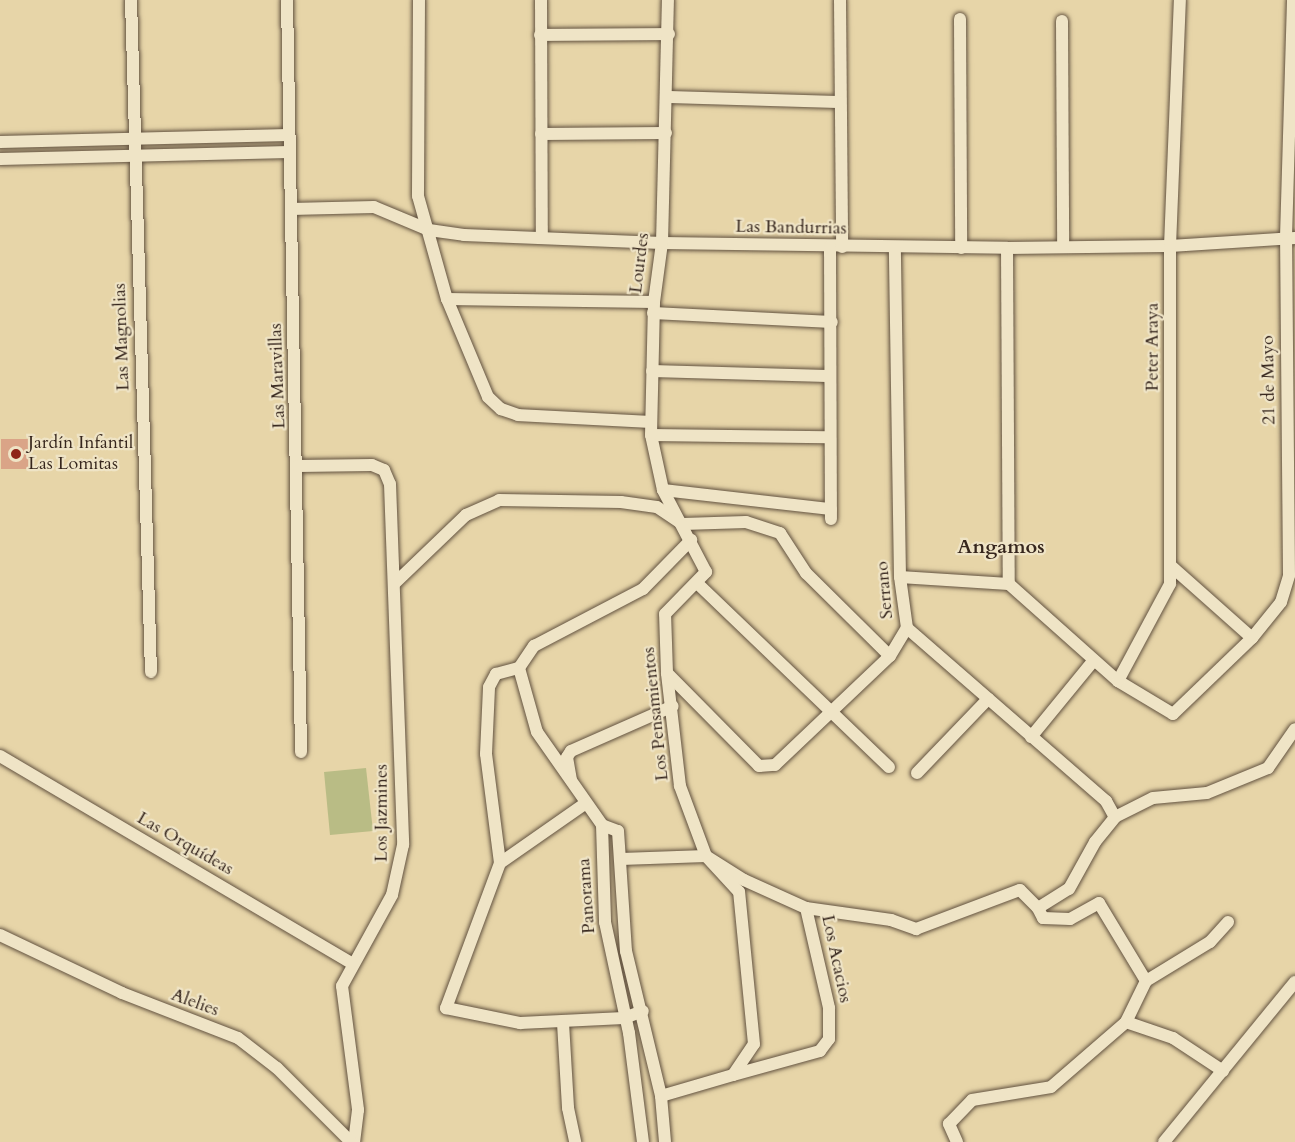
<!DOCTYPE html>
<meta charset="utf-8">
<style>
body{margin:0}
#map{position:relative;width:1295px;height:1142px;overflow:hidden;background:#e7d5a8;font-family:Cardo,serif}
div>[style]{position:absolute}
.green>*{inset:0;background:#b9bc85}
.building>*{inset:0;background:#daa487}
.roads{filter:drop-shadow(0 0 2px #625240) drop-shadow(0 0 2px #625240)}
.street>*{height:12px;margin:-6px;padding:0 6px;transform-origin:6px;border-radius:6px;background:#efe4c6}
.dots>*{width:16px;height:16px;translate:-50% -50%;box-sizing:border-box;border:3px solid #efe4c6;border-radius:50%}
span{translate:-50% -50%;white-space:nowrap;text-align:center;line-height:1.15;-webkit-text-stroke:4.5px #efe4c6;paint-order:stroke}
.street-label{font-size:18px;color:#36261d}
.poi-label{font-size:18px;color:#36261d}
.left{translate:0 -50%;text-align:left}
.neighbourhood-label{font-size:20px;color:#36261d;font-weight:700}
</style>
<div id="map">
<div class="green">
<i style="clip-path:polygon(366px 768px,373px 831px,330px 835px,324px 772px)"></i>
</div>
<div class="building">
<i style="clip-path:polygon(1px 439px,30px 439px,30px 469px,1px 469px)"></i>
</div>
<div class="roads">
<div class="street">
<i style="left:131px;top:0;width:672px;rotate:88.3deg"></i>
<i style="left:287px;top:0;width:752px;rotate:88.93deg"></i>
<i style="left:419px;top:0;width:196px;rotate:90.3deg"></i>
<i style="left:418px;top:196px;width:107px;rotate:74.3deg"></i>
<i style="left:447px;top:299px;width:106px;rotate:67.3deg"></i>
<i style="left:488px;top:397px;width:18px;rotate:43deg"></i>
<i style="left:501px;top:409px;width:18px;rotate:19deg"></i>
<i style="left:518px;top:415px;width:132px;rotate:3deg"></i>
<i style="left:541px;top:0;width:235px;rotate:89.8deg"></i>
<i style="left:840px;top:0;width:247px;rotate:89.5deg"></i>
<i style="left:960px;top:19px;width:229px;rotate:89.7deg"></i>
<i style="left:1062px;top:21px;width:225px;rotate:89.7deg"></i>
<i style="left:540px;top:35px;width:129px;rotate:-0.4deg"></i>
<i style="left:667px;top:97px;width:173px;rotate:1.7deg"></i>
<i style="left:541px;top:134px;width:125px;rotate:-0.5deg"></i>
<i style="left:0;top:142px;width:288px;rotate:-1.4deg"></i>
<i style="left:0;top:159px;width:289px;rotate:-1.4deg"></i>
<i style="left:291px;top:209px;width:83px;rotate:-1.4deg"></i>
<i style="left:374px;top:207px;width:60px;rotate:22.7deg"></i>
<i style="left:429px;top:230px;width:35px;rotate:8deg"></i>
<i style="left:464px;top:235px;width:198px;rotate:2.3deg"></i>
<i style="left:662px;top:243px;width:345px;rotate:0.8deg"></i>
<i style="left:1007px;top:248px;width:163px;rotate:-0.7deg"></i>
<i style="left:1170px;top:246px;width:125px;rotate:-3.7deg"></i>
<i style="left:830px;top:247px;width:272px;rotate:89.8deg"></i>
<i style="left:1007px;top:248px;width:336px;rotate:89.7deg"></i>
<i style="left:447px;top:299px;width:207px;rotate:0.8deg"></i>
<i style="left:653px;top:313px;width:179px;rotate:2.9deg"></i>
<i style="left:652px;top:371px;width:175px;rotate:1.6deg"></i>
<i style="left:651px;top:435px;width:176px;rotate:0.7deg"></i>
<i style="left:298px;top:466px;width:74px;rotate:-0.8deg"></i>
<i style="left:372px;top:465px;width:13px;rotate:23deg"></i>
<i style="left:384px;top:470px;width:15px;rotate:67deg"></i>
<i style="left:390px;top:484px;width:361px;rotate:87.9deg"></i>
<i style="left:403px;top:845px;width:51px;rotate:102.4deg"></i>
<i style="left:392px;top:895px;width:104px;rotate:118.8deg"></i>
<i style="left:342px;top:986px;width:125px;rotate:82.6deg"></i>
<i style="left:358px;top:1110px;width:32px;rotate:97deg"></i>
<i style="left:663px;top:490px;width:169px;rotate:6.5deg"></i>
<i style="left:683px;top:524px;width:63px;rotate:-1.8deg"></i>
<i style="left:746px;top:522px;width:36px;rotate:18deg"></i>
<i style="left:780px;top:533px;width:48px;rotate:57deg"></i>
<i style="left:806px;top:573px;width:118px;rotate:44.7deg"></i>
<i style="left:1171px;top:566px;width:108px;rotate:41.6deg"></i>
<i style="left:900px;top:577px;width:109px;rotate:3.7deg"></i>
<i style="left:1009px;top:584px;width:146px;rotate:41.7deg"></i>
<i style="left:1118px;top:681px;width:64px;rotate:31deg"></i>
<i style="left:1173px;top:714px;width:110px;rotate:-43.9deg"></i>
<i style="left:1252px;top:638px;width:46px;rotate:-51.1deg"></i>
<i style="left:1281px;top:602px;width:28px;rotate:-73deg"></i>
<i style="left:1289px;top:575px;width:338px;rotate:-90.5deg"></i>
<i style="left:1286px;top:237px;width:237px;rotate:-88.3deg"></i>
<i style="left:697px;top:583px;width:266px;rotate:43.8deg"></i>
<i style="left:394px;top:584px;width:100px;rotate:-43.8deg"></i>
<i style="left:466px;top:515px;width:36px;rotate:-24deg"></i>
<i style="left:499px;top:500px;width:122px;rotate:0.9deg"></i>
<i style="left:621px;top:502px;width:36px;rotate:8deg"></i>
<i style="left:657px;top:507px;width:27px;rotate:34deg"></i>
<i style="left:907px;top:628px;width:264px;rotate:41deg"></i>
<i style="left:1106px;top:801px;width:18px;rotate:61deg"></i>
<i style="left:519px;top:668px;width:66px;rotate:74.3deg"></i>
<i style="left:537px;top:732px;width:113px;rotate:55deg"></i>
<i style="left:602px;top:825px;width:97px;rotate:88.2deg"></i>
<i style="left:605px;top:922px;width:114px;rotate:77.8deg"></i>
<i style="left:629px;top:1033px;width:110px;rotate:82.7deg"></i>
<i style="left:519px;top:668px;width:27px;rotate:-56deg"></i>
<i style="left:534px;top:646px;width:123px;rotate:-27.6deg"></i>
<i style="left:643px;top:589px;width:69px;rotate:-45.6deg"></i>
<i style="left:667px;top:673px;width:131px;rotate:45.3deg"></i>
<i style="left:759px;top:766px;width:16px;rotate:-4deg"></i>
<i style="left:775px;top:765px;width:158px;rotate:-43.5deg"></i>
<i style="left:890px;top:656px;width:33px;rotate:-59deg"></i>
<i style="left:907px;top:628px;width:51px;rotate:-97.8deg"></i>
<i style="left:900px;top:577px;width:329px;rotate:-90.9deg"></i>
<i style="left:1118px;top:681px;width:110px;rotate:-61.8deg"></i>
<i style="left:1170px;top:584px;width:338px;rotate:-90deg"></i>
<i style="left:1170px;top:246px;width:246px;rotate:-87.7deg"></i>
<i style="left:1031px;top:737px;width:99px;rotate:-50.7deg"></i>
<i style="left:0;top:756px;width:407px;rotate:30.5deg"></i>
<i style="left:917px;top:773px;width:103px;rotate:-46.2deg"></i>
<i style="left:571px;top:780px;width:23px;rotate:-100deg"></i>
<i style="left:567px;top:757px;width:7px;rotate:-56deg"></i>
<i style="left:571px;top:751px;width:111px;rotate:-23.8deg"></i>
<i style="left:586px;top:803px;width:105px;rotate:145.1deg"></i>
<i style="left:500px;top:863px;width:155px;rotate:110.4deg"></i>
<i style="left:446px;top:1008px;width:76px;rotate:11.5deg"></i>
<i style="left:520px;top:1023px;width:104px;rotate:-2.8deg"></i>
<i style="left:624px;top:1018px;width:20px;rotate:-20deg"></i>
<i style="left:602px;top:825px;width:17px;rotate:21deg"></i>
<i style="left:618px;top:831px;width:120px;rotate:86.2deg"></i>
<i style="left:626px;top:951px;width:149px;rotate:76.4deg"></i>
<i style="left:661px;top:1096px;width:46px;rotate:85deg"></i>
<i style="left:621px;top:859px;width:85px;rotate:-2deg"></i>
<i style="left:706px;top:856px;width:45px;rotate:32.3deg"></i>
<i style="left:744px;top:880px;width:68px;rotate:24.3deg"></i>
<i style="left:806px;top:908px;width:103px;rotate:77deg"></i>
<i style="left:829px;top:1008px;width:31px;rotate:90deg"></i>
<i style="left:829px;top:1039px;width:15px;rotate:127deg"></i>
<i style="left:820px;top:1051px;width:90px;rotate:164.6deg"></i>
<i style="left:500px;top:863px;width:110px;rotate:-97.3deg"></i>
<i style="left:486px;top:754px;width:67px;rotate:-87.4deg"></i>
<i style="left:489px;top:687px;width:15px;rotate:-62deg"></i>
<i style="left:496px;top:674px;width:24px;rotate:-15deg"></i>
<i style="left:806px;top:908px;width:86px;rotate:8deg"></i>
<i style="left:891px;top:920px;width:27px;rotate:20deg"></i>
<i style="left:916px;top:929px;width:111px;rotate:-20.6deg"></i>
<i style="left:1020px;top:890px;width:25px;rotate:45deg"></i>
<i style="left:0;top:935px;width:135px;rotate:25.4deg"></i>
<i style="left:122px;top:993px;width:124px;rotate:21.2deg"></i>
<i style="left:238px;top:1038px;width:49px;rotate:37.6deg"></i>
<i style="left:277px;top:1068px;width:105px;rotate:45deg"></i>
<i style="left:1146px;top:981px;width:75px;rotate:-31.4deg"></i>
<i style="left:1210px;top:942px;width:27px;rotate:-48deg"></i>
<i style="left:1126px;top:1022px;width:50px;rotate:18.8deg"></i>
<i style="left:1173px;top:1038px;width:60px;rotate:33.4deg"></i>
<i style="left:563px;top:1023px;width:85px;rotate:86.6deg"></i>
<i style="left:568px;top:1108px;width:35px;rotate:78deg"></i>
<i style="left:661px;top:1096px;width:75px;rotate:-16.3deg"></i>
<i style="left:733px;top:1075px;width:37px;rotate:-56deg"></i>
<i style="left:754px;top:1044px;width:153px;rotate:-95.6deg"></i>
<i style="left:739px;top:892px;width:49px;rotate:-132.5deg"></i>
<i style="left:706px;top:856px;width:75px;rotate:-110.4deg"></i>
<i style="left:680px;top:786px;width:114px;rotate:-96.6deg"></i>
<i style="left:667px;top:673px;width:59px;rotate:-91.9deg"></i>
<i style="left:665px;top:614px;width:59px;rotate:-45.7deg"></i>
<i style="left:706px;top:572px;width:93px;rotate:-117.7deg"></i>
<i style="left:663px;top:490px;width:56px;rotate:-102.3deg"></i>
<i style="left:651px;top:435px;width:133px;rotate:-88.7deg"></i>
<i style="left:654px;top:302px;width:60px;rotate:-82.3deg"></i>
<i style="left:662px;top:243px;width:243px;rotate:-88.6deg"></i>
<i style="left:957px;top:1142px;width:20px;rotate:-114deg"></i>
<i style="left:949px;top:1124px;width:33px;rotate:-46deg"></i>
<i style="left:972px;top:1100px;width:80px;rotate:-9.3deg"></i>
<i style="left:1051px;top:1087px;width:99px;rotate:-40.9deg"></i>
<i style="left:1126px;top:1022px;width:46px;rotate:-64deg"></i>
<i style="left:1146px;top:981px;width:91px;rotate:-121.1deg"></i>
<i style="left:1099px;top:903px;width:33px;rotate:151deg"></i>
<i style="left:1070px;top:919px;width:27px;rotate:-178deg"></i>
<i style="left:1043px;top:918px;width:11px;rotate:-117deg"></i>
<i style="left:1038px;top:908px;width:36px;rotate:-32deg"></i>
<i style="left:1069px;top:889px;width:54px;rotate:-61deg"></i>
<i style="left:1095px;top:842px;width:32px;rotate:-51deg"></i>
<i style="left:1115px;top:817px;width:42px;rotate:-26.6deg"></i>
<i style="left:1153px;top:798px;width:54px;rotate:-5.3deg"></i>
<i style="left:1207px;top:793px;width:66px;rotate:-22.3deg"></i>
<i style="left:1268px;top:768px;width:47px;rotate:-55.3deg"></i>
<i style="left:1164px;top:1142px;width:207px;rotate:-50.7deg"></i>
</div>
</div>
<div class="dots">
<i style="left:16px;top:454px;background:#8f2418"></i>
</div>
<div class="street-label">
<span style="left:791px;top:228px;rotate:1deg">Las Bandurrias</span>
<span style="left:640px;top:263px;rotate:-83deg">Lourdes</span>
<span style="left:122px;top:337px;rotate:-92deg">Las Magnolias</span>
<span style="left:1153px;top:347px;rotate:-90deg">Peter Araya</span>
<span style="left:278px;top:376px;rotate:-92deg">Las Maravillas</span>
<span style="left:1269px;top:380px;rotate:-91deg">21 de Mayo</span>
<span style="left:885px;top:590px;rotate:-95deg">Serrano</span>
<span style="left:656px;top:714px;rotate:-96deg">Los Pensamientos</span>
<span style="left:382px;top:813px;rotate:-90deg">Los Jazmines</span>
<span style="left:185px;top:844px;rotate:30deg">Las Orquídeas</span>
<span style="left:587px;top:896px;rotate:-94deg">Panorama</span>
<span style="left:836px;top:959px;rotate:78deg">Los Acacios</span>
<span style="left:195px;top:1003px;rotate:20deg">Alelies</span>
</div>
<div class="poi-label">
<span class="left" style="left:28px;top:454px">Jardín Infantil<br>Las Lomitas</span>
</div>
<div class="neighbourhood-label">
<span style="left:1001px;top:546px">Angamos</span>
</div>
</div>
